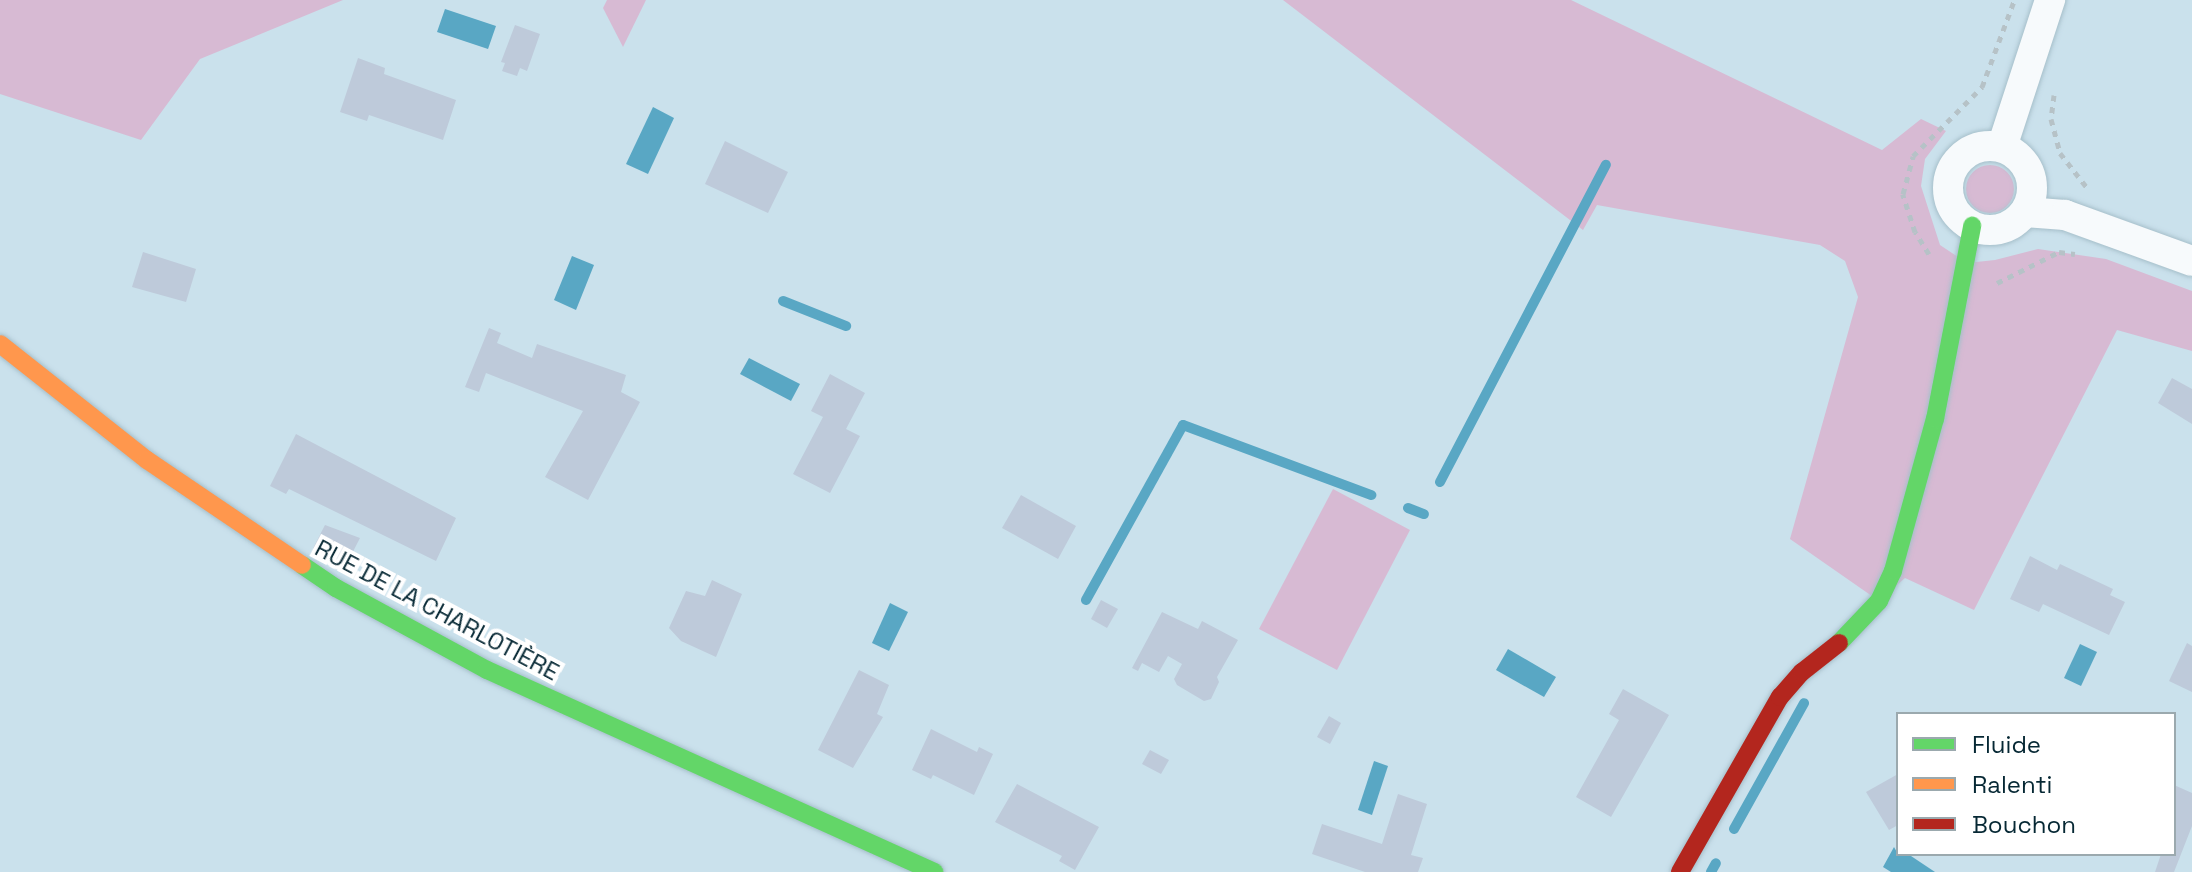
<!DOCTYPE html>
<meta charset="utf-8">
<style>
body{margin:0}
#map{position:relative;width:2192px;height:872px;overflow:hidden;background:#cae1ec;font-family:"Space Grotesk",sans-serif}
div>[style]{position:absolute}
.green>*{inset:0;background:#d7bad3}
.round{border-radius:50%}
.water>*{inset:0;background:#59a7c4}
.stream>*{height:10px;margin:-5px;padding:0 5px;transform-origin:5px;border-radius:5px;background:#59a7c4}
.building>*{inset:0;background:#becada}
.path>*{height:5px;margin-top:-2.5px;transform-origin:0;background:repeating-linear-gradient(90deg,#b6c2c7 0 6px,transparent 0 12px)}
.roads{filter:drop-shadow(0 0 2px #a6bfca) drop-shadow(0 0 2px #a6bfca)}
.street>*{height:30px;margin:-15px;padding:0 15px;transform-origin:15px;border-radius:15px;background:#f7fafc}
.street>.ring{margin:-15px;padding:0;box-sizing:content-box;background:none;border:30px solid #f7fafc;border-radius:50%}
.fast>*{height:18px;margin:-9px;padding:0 9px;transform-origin:9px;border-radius:9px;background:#63d668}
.slow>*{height:18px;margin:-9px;padding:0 9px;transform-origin:9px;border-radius:9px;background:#ff974d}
.jam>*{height:18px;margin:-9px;padding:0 9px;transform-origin:9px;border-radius:9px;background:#b3261e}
span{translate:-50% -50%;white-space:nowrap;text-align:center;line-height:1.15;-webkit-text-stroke:8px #fff;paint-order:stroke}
.street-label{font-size:24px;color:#062834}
.legend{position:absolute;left:1896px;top:712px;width:280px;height:144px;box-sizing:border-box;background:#fff;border:2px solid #9ba9ae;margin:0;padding:10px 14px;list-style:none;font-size:24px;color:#062834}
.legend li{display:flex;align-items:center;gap:16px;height:40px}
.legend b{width:40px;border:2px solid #9ba9ae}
</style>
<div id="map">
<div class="green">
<i style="clip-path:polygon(0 0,343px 0,200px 59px,141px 140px,0 94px)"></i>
<i style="clip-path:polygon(607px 0,646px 0,623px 47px,603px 8px)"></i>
<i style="clip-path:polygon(1283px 0,1571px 0,1882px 150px,1921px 119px,1946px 131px,1925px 159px,1921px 186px,1940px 245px,1967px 263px,1995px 260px,2038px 249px,2106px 259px,2192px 291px,2192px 351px,2117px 330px,1974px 610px,1905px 578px,1879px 601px,1790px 539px,1858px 297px,1845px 261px,1820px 245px,1597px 205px,1583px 230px)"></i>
<i class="round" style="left:1966px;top:165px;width:48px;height:48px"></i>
<i style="clip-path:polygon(1333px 489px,1410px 530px,1337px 670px,1259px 629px)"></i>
</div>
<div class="water">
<i style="clip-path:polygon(445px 9px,496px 26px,488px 49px,437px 32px)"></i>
<i style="clip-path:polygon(653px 107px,674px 118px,648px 174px,626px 164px)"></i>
<i style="clip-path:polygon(572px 256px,594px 265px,576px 310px,554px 300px)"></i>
<i style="clip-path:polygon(749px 358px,800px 384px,791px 401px,740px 374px)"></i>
<i style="clip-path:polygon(890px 603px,908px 612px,889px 651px,872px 643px)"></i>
<i style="clip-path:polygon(2080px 644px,2097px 652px,2081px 686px,2064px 678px)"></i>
<i style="clip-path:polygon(1508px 649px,1556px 677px,1544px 697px,1496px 670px)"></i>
<i style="clip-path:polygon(1374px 761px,1388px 766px,1372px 815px,1358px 810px)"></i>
<i style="clip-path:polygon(1894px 847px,1898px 854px,1908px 854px,1935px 872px,1891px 872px,1883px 867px)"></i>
</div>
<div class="stream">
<i style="left:783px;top:301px;width:68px;rotate:21.6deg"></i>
<i style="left:1440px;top:482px;width:358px;rotate:-62.4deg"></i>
<i style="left:1408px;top:508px;width:17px;rotate:21deg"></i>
<i style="left:1086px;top:600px;width:200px;rotate:-61deg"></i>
<i style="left:1183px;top:425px;width:201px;rotate:20.4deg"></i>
<i style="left:1734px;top:829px;width:144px;rotate:-60.9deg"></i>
<i style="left:1711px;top:872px;width:10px;rotate:-61deg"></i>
</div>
<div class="building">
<i style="clip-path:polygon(515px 25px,540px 34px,527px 71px,520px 68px,517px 76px,502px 71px,505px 63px,501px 62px)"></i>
<i style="clip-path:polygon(358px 58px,385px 68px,384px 74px,456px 100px,443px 140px,369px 115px,367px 121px,340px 112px)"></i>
<i style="clip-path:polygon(725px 141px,788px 172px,768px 213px,705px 184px)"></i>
<i style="clip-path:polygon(143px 252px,196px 269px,186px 302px,132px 287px)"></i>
<i style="clip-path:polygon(489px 328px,501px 333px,497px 343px,532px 358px,537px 344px,626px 375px,621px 392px,640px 402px,588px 500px,545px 477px,583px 411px,486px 373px,479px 392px,465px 387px)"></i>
<i style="clip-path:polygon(830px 374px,865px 393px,846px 429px,860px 436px,830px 493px,793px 474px,823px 417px,811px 411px)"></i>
<i style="clip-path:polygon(2172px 378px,2192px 389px,2192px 424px,2158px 403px)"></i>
<i style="clip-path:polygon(296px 434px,456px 518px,436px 561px,289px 489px,286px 494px,270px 486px)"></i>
<i style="clip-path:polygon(1021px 495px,1076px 526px,1058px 559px,1002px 528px)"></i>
<i style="clip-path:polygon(325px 525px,360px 538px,344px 569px,325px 559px,327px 556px,313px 548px)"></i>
<i style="clip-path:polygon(2030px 556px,2057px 570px,2060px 564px,2113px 589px,2110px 595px,2125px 602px,2109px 635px,2043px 604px,2039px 612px,2010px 599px)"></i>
<i style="clip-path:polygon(712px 580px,742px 594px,716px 657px,681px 641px,669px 628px,686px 591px,705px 596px)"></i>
<i style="clip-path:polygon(1101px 600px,1118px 609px,1107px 628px,1091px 619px)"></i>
<i style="clip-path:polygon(1162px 612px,1198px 629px,1202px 621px,1238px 640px,1217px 677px,1219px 682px,1211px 699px,1204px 701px,1177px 685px,1174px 679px,1182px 664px,1168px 656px,1159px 672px,1142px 663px,1138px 671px,1132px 668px)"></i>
<i style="clip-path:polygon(2187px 643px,2192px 646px,2192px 692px,2169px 681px)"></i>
<i style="clip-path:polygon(859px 670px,889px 685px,877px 714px,883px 717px,853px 768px,818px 750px)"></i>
<i style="clip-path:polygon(1623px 689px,1669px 715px,1611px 817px,1576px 797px,1619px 720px,1609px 714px)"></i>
<i style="clip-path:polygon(1329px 716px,1341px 723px,1330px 744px,1317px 737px)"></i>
<i style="clip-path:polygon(931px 729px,977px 752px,979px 747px,993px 754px,974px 795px,933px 775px,931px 779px,912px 770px)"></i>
<i style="clip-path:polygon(1150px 750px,1169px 760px,1161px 774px,1142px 764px)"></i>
<i style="clip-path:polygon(1898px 774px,1898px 825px,1889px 830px,1866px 792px)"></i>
<i style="clip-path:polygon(1017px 784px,1099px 827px,1075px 870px,1059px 861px,1062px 856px,995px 822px)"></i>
<i style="clip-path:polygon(2174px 785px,2192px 793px,2192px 826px,2174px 872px,2155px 872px,2161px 854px,2174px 854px)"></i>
<i style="clip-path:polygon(1398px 794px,1427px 804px,1411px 855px,1423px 858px,1418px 872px,1365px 872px,1312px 854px,1322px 824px,1382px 844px)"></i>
</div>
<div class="path">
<i style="left:2054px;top:95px;width:24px;rotate:97deg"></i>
<i style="left:2051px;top:119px;width:35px;rotate:75deg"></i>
<i style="left:2060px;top:153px;width:46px;rotate:52.1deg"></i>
<i style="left:1929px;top:254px;width:26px;rotate:-122deg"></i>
<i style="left:1915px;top:232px;width:40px;rotate:-108deg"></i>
<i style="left:1903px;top:194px;width:39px;rotate:-75deg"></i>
<i style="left:1913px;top:156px;width:98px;rotate:-45deg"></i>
<i style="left:1982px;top:87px;width:92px;rotate:-69.6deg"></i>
<i style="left:1997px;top:283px;width:69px;rotate:-26.6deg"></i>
<i style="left:2059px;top:252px;width:16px;rotate:7deg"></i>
</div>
<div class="roads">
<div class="street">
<i class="ring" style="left:1948px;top:146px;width:54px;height:54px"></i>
<i style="left:2002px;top:147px;width:155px;rotate:-71.9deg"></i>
<i style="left:2025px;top:212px;width:40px;rotate:4.3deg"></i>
<i style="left:2065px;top:215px;width:135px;rotate:19.9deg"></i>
</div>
<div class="fast">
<i style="left:302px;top:565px;width:41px;rotate:34.1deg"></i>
<i style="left:336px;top:588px;width:172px;rotate:28.5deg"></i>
<i style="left:487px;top:670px;width:491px;rotate:24.3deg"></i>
<i style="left:1839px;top:643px;width:58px;rotate:-46.4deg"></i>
<i style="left:1879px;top:601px;width:33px;rotate:-65deg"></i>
<i style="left:1893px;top:571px;width:158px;rotate:-74.6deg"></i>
<i style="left:1935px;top:419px;width:197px;rotate:-79.1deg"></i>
</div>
<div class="slow">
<i style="left:0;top:344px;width:187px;rotate:38.3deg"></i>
<i style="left:147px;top:460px;width:187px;rotate:34.1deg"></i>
</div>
<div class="jam">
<i style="left:1680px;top:872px;width:202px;rotate:-60.3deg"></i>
<i style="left:1780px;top:697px;width:33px;rotate:-49deg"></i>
<i style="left:1802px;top:672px;width:47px;rotate:-38.1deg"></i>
</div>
</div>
<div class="street-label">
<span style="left:437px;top:610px;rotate:28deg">RUE DE LA CHARLOTIÈRE</span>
</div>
<ul class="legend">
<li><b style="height:10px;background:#63d668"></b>Fluide</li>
<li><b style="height:10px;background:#ff974d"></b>Ralenti</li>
<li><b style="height:10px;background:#b3261e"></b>Bouchon</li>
</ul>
</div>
